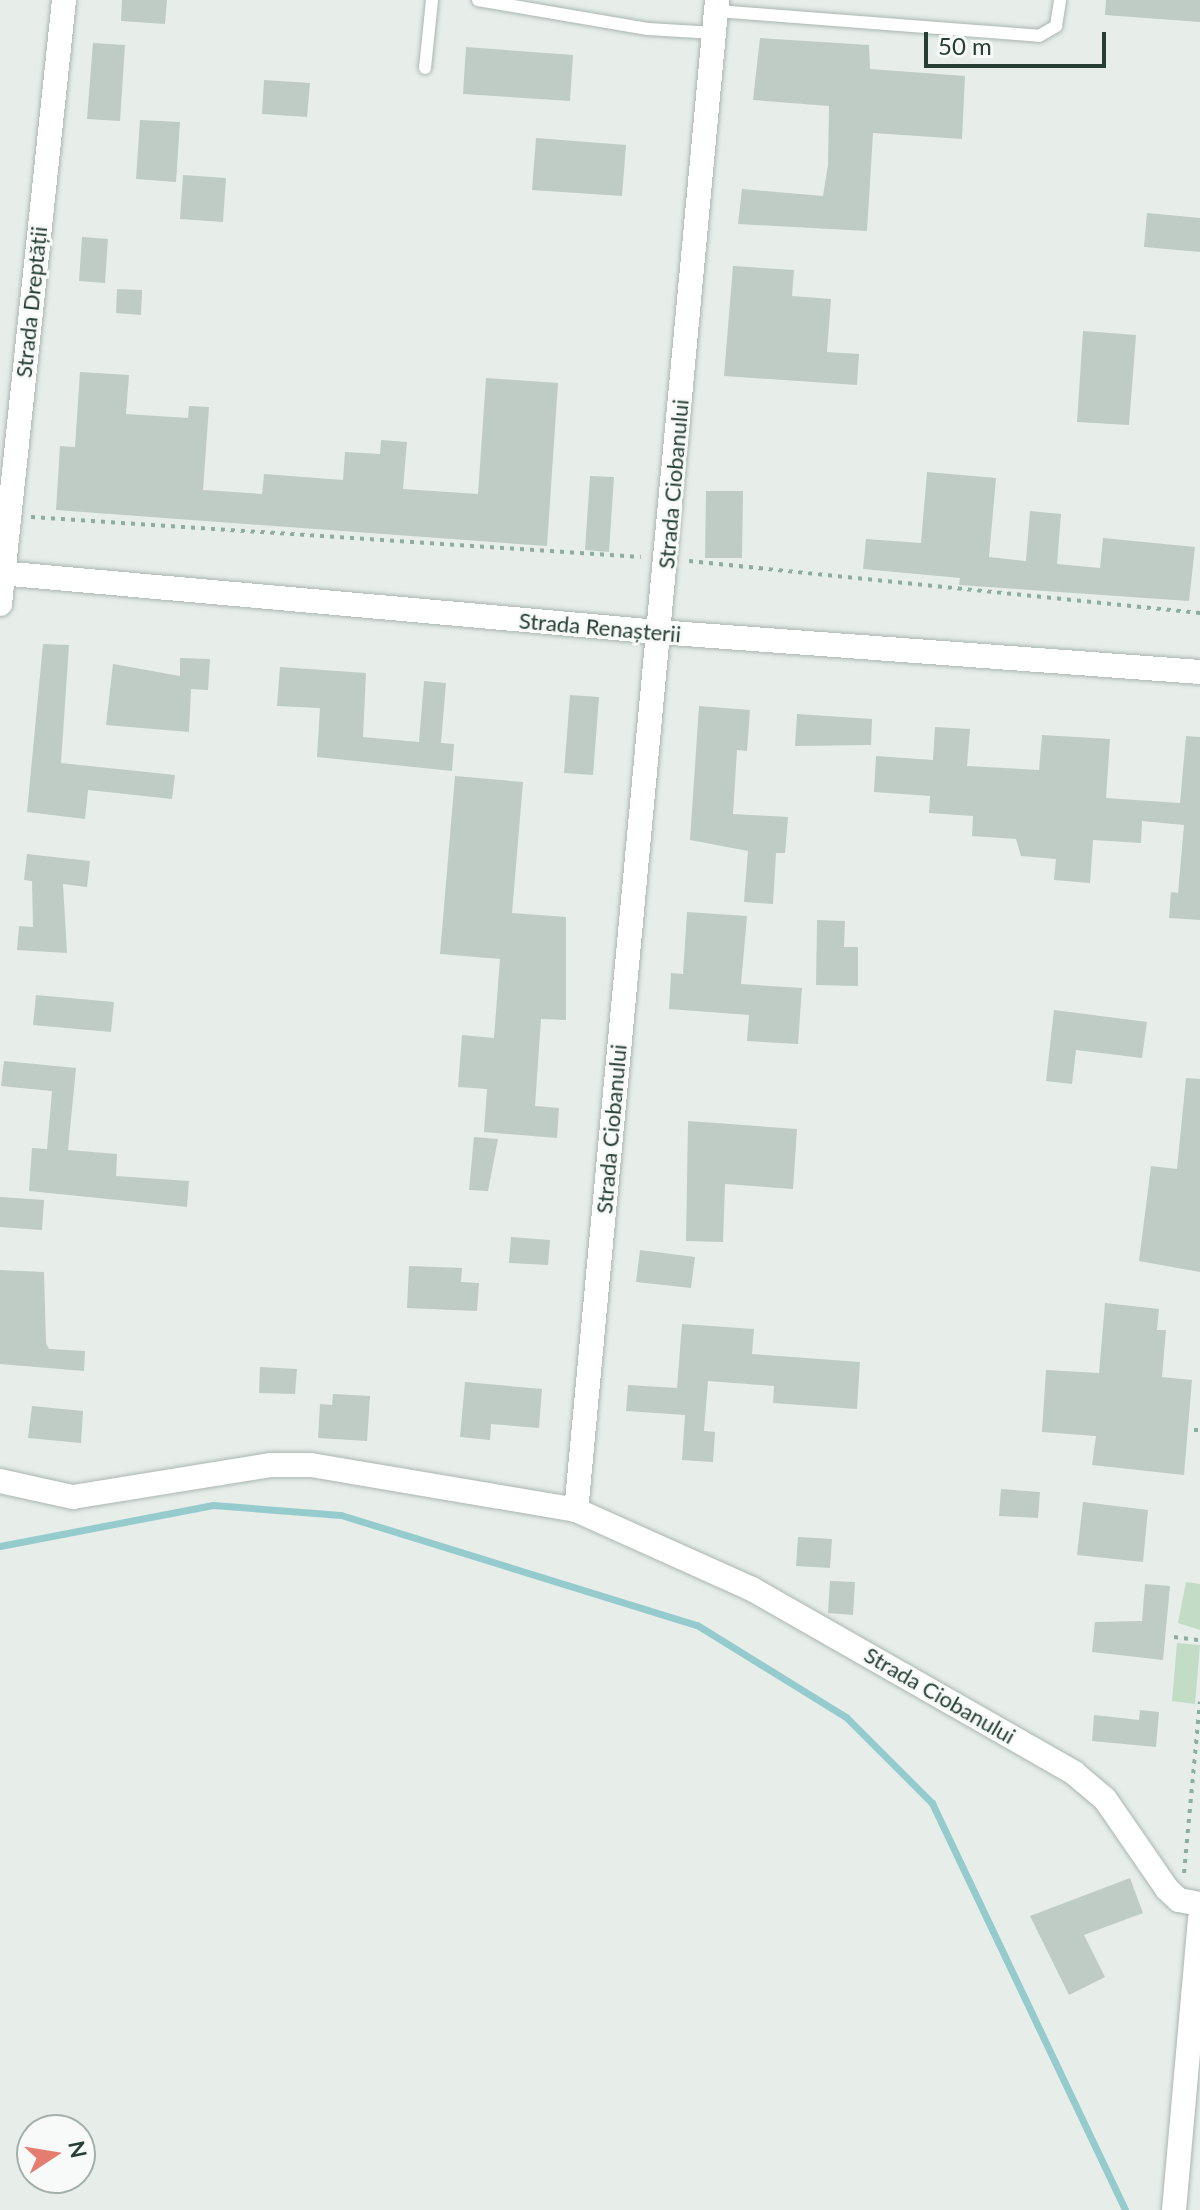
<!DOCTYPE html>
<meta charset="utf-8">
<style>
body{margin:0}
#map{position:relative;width:1200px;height:2210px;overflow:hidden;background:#e7eeea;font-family:Lato,sans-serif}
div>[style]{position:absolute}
.green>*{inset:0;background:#c2dcc6}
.stream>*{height:7px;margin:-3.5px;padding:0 3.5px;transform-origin:3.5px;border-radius:3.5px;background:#95cbcc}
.building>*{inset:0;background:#bfcbc5}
.path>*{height:4px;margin-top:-2px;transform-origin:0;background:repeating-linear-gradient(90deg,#8bae9e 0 4px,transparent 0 10px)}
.roads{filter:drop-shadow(0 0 2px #aab6b0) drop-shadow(0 0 2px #aab6b0)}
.lane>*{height:12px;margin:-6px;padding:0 6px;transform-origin:6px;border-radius:6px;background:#fff}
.street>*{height:24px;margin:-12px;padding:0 12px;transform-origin:12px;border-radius:12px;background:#fff}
.secondary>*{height:24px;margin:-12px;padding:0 12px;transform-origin:12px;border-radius:12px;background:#fff}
span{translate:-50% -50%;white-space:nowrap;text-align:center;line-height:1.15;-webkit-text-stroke:6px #f7faf8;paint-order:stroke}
.street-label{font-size:22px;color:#273e35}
.north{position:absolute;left:16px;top:2114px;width:80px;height:80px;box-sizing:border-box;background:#f7faf8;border:2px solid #a4afaa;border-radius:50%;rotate:78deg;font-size:22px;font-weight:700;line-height:32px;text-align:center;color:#273e35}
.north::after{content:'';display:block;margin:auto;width:28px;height:36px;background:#e47d6f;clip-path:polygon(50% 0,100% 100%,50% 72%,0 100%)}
.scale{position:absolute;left:924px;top:32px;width:182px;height:36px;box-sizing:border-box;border:4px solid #273e35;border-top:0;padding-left:10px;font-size:24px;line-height:28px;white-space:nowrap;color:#273e35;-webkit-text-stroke:6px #f7faf8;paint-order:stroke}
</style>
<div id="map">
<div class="green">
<i style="clip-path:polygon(1186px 1582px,1200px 1584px,1200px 1630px,1178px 1623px)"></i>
<i style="clip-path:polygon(1177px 1643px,1200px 1645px,1195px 1704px,1172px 1701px)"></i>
</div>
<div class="stream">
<i style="left:0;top:1546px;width:217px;rotate:-10.9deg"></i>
<i style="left:213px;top:1505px;width:128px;rotate:4.5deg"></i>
<i style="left:341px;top:1515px;width:373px;rotate:17.2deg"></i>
<i style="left:697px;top:1625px;width:175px;rotate:31.7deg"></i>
<i style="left:846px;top:1717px;width:122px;rotate:45deg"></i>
<i style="left:932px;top:1803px;width:450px;rotate:64.6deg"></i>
</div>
<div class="building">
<i style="clip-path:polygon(122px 0,167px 0,165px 24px,121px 21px)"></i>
<i style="clip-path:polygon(1106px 0,1200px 0,1200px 22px,1105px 15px)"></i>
<i style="clip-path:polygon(760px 38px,869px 45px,870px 69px,965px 76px,962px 139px,873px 133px,867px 231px,738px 224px,742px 189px,823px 196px,828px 165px,829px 106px,753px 100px)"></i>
<i style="clip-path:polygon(93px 43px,125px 45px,120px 121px,87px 119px)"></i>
<i style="clip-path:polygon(466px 47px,573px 55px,570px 101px,463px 94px)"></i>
<i style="clip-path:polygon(264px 80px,310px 83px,307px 117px,262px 114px)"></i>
<i style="clip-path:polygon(140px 120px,180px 122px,176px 182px,136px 179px)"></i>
<i style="clip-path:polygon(536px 138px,626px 145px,622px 196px,532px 190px)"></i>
<i style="clip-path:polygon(183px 175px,226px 178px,223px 222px,180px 219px)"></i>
<i style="clip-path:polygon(1147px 213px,1200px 218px,1200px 252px,1144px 247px)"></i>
<i style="clip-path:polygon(82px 237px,108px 239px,105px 283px,79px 281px)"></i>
<i style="clip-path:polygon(733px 266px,794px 270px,792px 296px,831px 299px,827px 352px,859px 354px,857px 385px,724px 376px)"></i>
<i style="clip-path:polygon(117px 289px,142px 290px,141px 315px,116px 313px)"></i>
<i style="clip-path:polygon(1083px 331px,1136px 335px,1129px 425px,1077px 422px)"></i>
<i style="clip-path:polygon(80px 372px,129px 375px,126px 414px,188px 418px,189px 406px,209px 407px,203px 490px,262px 494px,264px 474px,343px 480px,345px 452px,380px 454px,381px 440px,407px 442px,403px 489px,478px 494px,486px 378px,558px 383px,547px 546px,56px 510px,60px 446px,75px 447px)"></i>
<i style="clip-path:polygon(927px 472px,996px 478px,989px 557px,1026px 561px,1030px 511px,1061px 514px,1057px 564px,1100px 568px,1103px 538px,1195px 547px,1189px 601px,959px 585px,960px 578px,863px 569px,866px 539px,921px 543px)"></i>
<i style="clip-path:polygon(590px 476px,614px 477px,609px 552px,585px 550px)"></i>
<i style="clip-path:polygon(706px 491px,743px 491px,742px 558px,705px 558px)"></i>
<i style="clip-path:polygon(43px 644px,69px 645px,61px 763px,175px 775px,172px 799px,88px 790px,85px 819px,27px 812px)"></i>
<i style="clip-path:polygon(180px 658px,210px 659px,208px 690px,191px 689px,189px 732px,106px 725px,113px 664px,180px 676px)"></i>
<i style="clip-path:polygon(280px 667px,366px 673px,363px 737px,419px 742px,424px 681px,446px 683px,441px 743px,454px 744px,452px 771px,317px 757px,320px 708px,277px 706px)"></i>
<i style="clip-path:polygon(570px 695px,599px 697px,593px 775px,564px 773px)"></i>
<i style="clip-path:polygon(699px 706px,750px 710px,747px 751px,737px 750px,733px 814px,788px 817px,785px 853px,776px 853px,773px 904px,744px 902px,748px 851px,690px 840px)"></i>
<i style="clip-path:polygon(797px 714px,872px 719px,871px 745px,795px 746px)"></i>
<i style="clip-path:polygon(935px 727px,970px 729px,967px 766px,1039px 770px,1042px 735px,1110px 739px,1106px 798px,1180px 803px,1186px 736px,1200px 737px,1200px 920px,1169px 918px,1171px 892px,1178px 893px,1184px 825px,1142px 821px,1141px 843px,1093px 840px,1090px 883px,1054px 880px,1056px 859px,1021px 856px,1016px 839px,972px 836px,973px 816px,929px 813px,930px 796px,874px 792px,876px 756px,933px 760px)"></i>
<i style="clip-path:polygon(455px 776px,523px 782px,512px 913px,566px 917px,566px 1020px,541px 1019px,535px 1106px,559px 1108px,557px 1138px,484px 1132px,487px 1089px,458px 1087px,462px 1035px,494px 1038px,500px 959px,440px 954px)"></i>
<i style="clip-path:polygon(27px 854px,90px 861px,87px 887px,63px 884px,67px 953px,17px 950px,19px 926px,33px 927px,32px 881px,24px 880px)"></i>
<i style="clip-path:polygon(687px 912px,747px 916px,741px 984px,802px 988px,798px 1044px,747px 1041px,749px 1015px,669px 1009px,671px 973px,683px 974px)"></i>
<i style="clip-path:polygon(817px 920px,845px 921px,844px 947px,858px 947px,858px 986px,816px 985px)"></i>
<i style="clip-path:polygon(36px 995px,114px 1002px,111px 1032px,33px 1025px)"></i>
<i style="clip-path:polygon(1054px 1010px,1147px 1022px,1142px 1058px,1076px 1050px,1072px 1084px,1046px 1081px)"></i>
<i style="clip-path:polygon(4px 1061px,76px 1068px,68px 1150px,117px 1154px,116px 1176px,189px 1181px,187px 1207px,29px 1191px,32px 1148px,47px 1149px,52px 1091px,1px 1086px)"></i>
<i style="clip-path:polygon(1186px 1078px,1200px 1079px,1200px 1272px,1139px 1261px,1151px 1166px,1177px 1169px)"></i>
<i style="clip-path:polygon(688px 1121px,797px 1129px,793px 1189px,725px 1184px,723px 1242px,686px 1241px)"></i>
<i style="clip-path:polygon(474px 1137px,498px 1139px,488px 1191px,469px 1190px)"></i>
<i style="clip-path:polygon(0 1197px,44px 1200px,42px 1230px,0 1227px)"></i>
<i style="clip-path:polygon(511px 1237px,550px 1240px,548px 1265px,509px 1263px)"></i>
<i style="clip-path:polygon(640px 1250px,695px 1257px,691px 1288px,636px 1282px)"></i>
<i style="clip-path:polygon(409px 1266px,462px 1268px,461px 1282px,479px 1283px,477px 1311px,407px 1308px)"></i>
<i style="clip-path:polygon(0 1270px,44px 1272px,46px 1343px,49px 1349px,85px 1351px,84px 1371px,0 1364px)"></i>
<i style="clip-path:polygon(1105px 1303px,1159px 1309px,1157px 1330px,1166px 1330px,1162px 1377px,1192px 1380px,1184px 1475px,1092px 1465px,1096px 1436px,1042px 1432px,1046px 1370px,1099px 1373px)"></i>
<i style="clip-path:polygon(682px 1324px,754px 1329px,752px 1354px,860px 1362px,857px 1409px,773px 1403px,774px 1386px,708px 1381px,704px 1431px,715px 1432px,713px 1462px,682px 1460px,685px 1415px,626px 1411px,628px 1385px,677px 1388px)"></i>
<i style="clip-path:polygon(260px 1367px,297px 1369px,295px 1394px,259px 1393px)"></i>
<i style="clip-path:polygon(465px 1382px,542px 1389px,539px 1428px,491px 1424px,490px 1440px,460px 1437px)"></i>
<i style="clip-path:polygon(333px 1394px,370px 1396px,367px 1441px,318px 1438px,320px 1404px,332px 1405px)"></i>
<i style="clip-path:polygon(32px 1406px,83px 1411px,81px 1443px,28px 1438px)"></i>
<i style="clip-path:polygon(1001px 1489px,1040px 1492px,1038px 1518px,999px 1516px)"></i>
<i style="clip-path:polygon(1083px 1502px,1148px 1510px,1143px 1562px,1077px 1555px)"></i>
<i style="clip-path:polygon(798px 1537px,832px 1539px,830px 1568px,796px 1566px)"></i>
<i style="clip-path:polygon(830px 1581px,855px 1582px,853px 1615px,828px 1613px)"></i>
<i style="clip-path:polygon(1145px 1584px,1170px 1586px,1163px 1660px,1092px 1652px,1095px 1622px,1142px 1621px)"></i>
<i style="clip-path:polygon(1140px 1710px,1159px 1712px,1156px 1747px,1092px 1741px,1094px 1715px,1139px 1720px)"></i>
<i style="clip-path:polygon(1130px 1878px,1143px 1913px,1084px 1935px,1105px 1977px,1069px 1995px,1030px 1916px)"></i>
</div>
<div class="path">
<i style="left:31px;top:517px;width:611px;rotate:3.75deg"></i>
<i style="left:689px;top:561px;width:514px;rotate:5.81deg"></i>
<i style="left:1194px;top:1430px;width:6px"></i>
<i style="left:1174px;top:1637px;width:26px;rotate:7deg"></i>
<i style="left:1184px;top:1873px;width:172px;rotate:-84.7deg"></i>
</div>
<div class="roads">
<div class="lane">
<i style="left:478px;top:0;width:172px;rotate:9.7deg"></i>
<i style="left:648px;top:29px;width:67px;rotate:3.4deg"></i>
<i style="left:717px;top:11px;width:323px;rotate:4.4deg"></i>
<i style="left:1039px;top:36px;width:20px;rotate:-30deg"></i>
<i style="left:1056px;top:26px;width:26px;rotate:-81deg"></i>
<i style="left:425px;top:68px;width:68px;rotate:-84.1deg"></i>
</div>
<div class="street">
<i style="left:717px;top:0;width:1517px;rotate:95.33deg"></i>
<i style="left:576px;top:1510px;width:193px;rotate:24.2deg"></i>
<i style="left:752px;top:1589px;width:371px;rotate:29.7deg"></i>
<i style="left:1074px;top:1773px;width:40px;rotate:40deg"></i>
<i style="left:1105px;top:1799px;width:109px;rotate:55.4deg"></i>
<i style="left:1167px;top:1889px;width:16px;rotate:43deg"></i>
<i style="left:1179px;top:1900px;width:21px;rotate:11deg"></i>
<i style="left:0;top:573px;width:661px;rotate:5.12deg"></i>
<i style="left:658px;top:632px;width:543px;rotate:4.22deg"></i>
<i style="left:0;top:604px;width:607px;rotate:-83.95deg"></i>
<i style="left:0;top:1481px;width:75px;rotate:12.4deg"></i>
<i style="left:73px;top:1497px;width:201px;rotate:-9.2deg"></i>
<i style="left:271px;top:1465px;width:40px"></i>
<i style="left:311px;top:1465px;width:269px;rotate:9.6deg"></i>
</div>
<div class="secondary">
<i style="left:1174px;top:2210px;width:292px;rotate:-84.9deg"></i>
</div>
</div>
<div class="street-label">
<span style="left:31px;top:302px;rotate:-84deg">Strada Dreptății</span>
<span style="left:673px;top:484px;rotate:-85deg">Strada Ciobanului</span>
<span style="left:600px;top:627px;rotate:5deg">Strada Renașterii</span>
<span style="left:611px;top:1129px;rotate:-85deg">Strada Ciobanului</span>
<span style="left:940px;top:1695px;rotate:30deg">Strada Ciobanului</span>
</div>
<div class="north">N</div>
<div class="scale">50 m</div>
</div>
